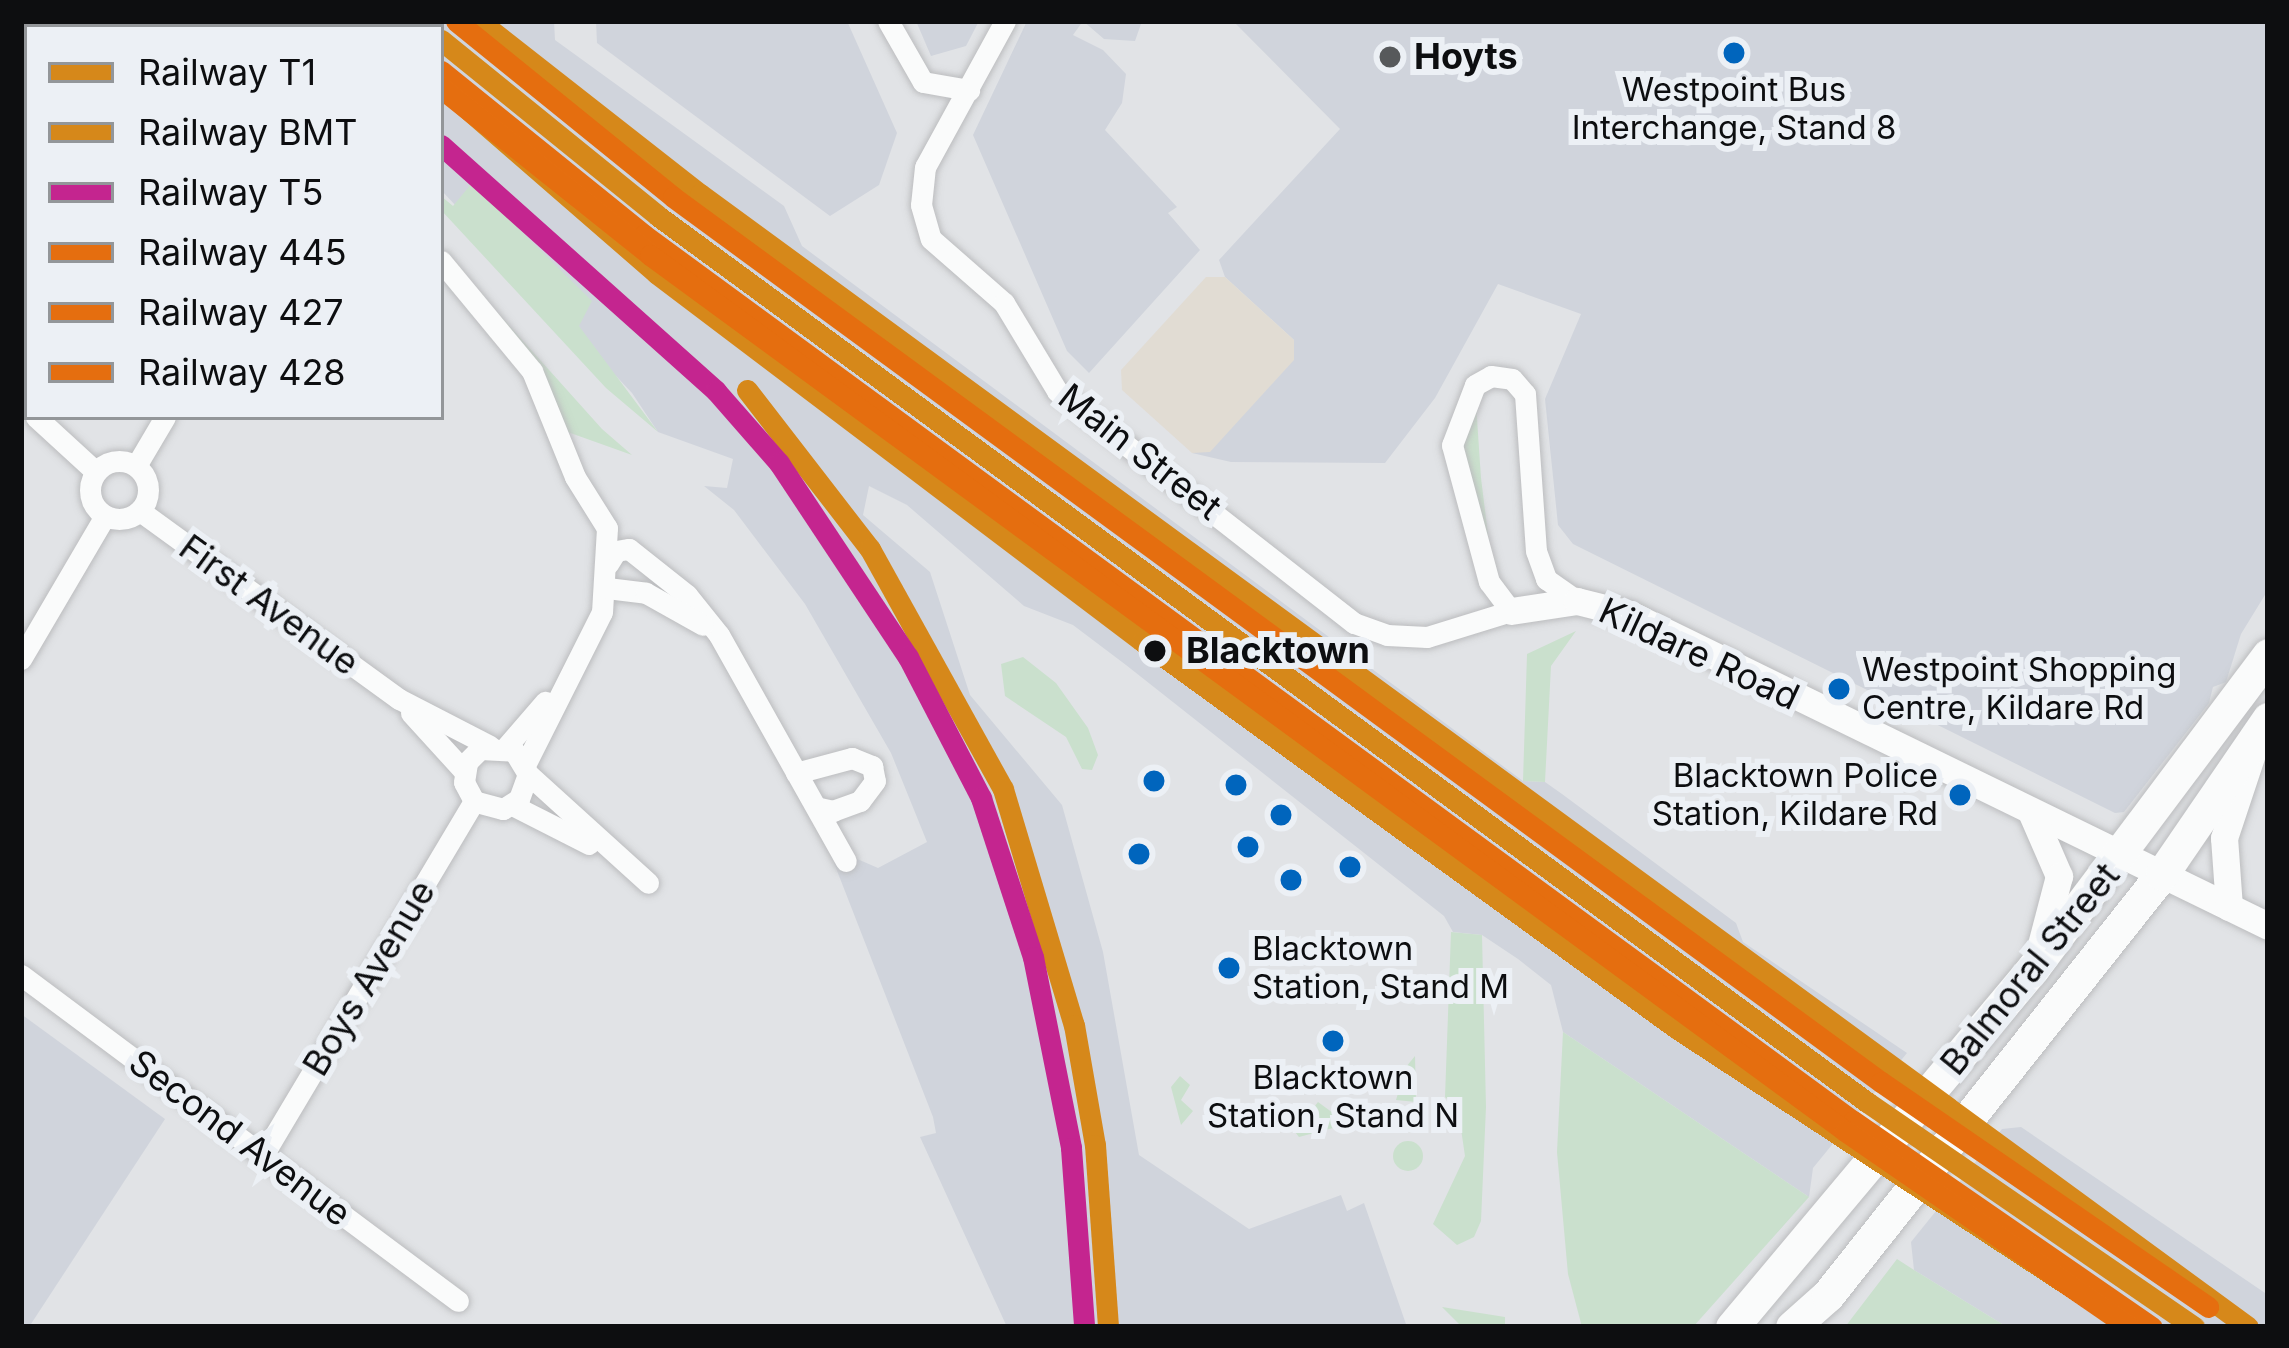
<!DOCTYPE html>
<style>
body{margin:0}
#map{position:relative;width:2289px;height:1348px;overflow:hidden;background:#e1e3e6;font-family:Inter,sans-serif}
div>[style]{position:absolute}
.built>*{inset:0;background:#d0d4dc}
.education>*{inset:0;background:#e1dcd3}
.green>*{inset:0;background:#cae0cd}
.round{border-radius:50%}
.roads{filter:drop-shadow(0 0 3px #bcbdbf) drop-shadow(0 0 3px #bcbdbf)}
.minor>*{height:21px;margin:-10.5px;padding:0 10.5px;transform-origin:10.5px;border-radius:10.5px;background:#fafbfb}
.minor>.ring{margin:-10.5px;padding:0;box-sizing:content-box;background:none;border:21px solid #fafbfb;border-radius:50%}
.tertiary>*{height:27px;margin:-13.5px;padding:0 13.5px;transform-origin:13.5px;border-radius:13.5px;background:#fafbfb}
.primary>*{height:33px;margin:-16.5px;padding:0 16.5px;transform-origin:16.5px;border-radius:16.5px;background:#fafbfb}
.rail-1>*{height:21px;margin:-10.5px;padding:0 10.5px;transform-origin:10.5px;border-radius:10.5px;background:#d6881a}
.rail-2>*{height:21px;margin:-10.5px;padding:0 10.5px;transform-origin:10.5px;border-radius:10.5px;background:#d6881a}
.rail-3>*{height:21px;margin:-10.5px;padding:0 10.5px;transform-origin:10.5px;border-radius:10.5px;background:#c4258f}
.rail-4>*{height:21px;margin:-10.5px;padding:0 10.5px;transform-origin:10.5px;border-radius:10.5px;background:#e56e0f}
.rail-5>*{height:21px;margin:-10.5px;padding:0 10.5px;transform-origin:10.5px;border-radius:10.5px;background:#e56e0f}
.rail-6>*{height:21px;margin:-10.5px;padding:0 10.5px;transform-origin:10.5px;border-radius:10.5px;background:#e56e0f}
.dots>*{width:33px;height:33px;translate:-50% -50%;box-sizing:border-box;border:6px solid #ecf0f5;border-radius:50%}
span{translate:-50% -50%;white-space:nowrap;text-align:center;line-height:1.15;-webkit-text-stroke:12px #ecf0f5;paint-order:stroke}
.bus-label{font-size:33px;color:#0d0e10}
.left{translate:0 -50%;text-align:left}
.right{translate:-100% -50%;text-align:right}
.poi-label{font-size:36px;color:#0d0e10;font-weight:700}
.street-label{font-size:36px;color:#0d0e10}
.stop-label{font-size:36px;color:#0d0e10;font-weight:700}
.frame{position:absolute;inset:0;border:24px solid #0d0e10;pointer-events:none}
.legend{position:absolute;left:24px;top:24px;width:420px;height:396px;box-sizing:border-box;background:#ecf0f5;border:3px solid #939699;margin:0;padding:15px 21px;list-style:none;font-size:36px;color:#0d0e10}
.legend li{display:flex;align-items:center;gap:24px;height:60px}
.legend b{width:60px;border:3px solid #939699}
</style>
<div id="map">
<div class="built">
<i style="clip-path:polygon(256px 21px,554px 21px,555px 40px,784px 206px,802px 246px,1523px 781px,1545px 782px,1562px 794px,1736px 923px,1743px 942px,1907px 1053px,1813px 1168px,1809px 1197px,1563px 1032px,1551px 985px,1518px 959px,1482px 935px,1453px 932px,1444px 916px,1126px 665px,1073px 625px,1024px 606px,907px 505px,869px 486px,863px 515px,930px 572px,970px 695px,1062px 805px,1103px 952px,1139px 1155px,1249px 1229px,1341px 1195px,1347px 1211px,1364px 1203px,1407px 1327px,1007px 1327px,920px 1137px,936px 1133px,933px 1117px,834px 863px,855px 858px,878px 868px,927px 842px,891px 753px,805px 604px,734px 510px,704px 486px,727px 488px,733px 459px,658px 432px,632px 393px,441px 190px,441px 27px)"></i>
<i style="clip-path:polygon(596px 21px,847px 21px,897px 133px,879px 185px,830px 216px,597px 43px)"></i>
<i style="clip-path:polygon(916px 21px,979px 21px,966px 46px,931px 56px)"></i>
<i style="clip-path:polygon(1027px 21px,1142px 21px,1135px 41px,1104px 39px,1083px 21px,1073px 35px,1103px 50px,1126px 74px,1122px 103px,1105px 130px,1177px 207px,1168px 213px,1200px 250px,1089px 373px,1067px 351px,973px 135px)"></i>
<i style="clip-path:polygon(1233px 21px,2268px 21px,2268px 590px,2241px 634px,2226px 682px,2213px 687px,2209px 703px,2124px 812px,2115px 813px,1573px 544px,1558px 525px,1545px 399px,1581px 314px,1498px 284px,1435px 398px,1385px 463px,1231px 462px,1192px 453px,1294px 340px,1225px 277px,1219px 260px,1340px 129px)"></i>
<i style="clip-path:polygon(21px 1014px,165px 1119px,29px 1327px,21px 1327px)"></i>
<i style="clip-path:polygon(2021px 1127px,2268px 1295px,2268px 1327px,2007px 1327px,1914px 1270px,1911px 1242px,2002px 1129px)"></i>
</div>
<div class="education">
<i style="clip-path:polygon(1206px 277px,1225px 277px,1294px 340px,1294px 360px,1210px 452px,1192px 453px,1122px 390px,1121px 370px)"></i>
</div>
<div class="green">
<i style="clip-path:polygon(472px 183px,592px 301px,579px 326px,658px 432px,606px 388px,441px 210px,441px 196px,453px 206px)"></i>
<i style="clip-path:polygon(479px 292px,602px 429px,632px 455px,562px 430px)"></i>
<i style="clip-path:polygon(844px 317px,930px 378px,921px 390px,837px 327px)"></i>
<i style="clip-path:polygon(835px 378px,899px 418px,883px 440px,818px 389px)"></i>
<i style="clip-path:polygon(1476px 404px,1481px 478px,1491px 559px,1461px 444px)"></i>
<i style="clip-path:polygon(1576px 631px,1551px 666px,1545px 782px,1523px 781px,1527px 654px)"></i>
<i style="clip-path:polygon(1023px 657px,1056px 683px,1088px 728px,1098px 755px,1092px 770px,1082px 769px,1066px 737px,1005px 696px,1001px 664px)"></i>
<i style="clip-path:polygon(1451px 932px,1482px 935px,1486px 1107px,1481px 1221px,1474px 1237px,1457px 1245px,1433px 1224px,1465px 1156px,1458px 1109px,1445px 1097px)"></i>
<i style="clip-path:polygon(1563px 1032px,1809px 1197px,1693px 1327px,1582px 1327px,1568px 1274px,1557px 1152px)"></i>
<i style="clip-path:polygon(1415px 1056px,1416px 1102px,1396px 1100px,1406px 1067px)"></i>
<i style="clip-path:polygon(1180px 1076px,1190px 1085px,1181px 1100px,1193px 1111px,1181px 1125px,1171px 1087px)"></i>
<i style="clip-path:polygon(1318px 1102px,1348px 1124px,1299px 1137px,1295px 1132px)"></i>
<i class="round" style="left:1393px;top:1141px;width:30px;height:30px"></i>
<i style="clip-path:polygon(1897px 1259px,1914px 1270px,2007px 1327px,1845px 1327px)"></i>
<i style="clip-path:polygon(1442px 1307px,1505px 1317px,1505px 1327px,1462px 1327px)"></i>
</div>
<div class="roads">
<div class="minor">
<i style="left:179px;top:21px;width:9px;rotate:41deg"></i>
<i style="left:888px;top:21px;width:70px;rotate:60.2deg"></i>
<i style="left:923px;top:82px;width:47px;rotate:9.9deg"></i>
<i style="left:1005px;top:21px;width:166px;rotate:118.7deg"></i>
<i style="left:925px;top:167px;width:38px;rotate:96deg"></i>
<i style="left:921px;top:205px;width:35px;rotate:74deg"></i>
<i style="left:931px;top:239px;width:97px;rotate:41.2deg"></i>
<i style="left:1004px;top:303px;width:103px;rotate:58.9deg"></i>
<i style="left:1057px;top:391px;width:377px;rotate:38deg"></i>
<i style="left:1354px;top:623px;width:35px;rotate:20deg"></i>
<i style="left:1387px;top:635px;width:40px;rotate:2.9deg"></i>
<i style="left:1427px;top:637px;width:88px;rotate:-17.2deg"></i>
<i style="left:1511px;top:611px;width:36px;rotate:-127deg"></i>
<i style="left:1489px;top:582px;width:142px;rotate:-105.1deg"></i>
<i style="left:1452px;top:445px;width:64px;rotate:-69deg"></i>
<i style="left:1475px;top:385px;width:18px;rotate:-29deg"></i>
<i style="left:1491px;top:376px;width:21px;rotate:8deg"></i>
<i style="left:1512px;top:379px;width:20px;rotate:49deg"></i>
<i style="left:1525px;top:394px;width:157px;rotate:86deg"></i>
<i style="left:1536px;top:551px;width:30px;rotate:70deg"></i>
<i style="left:1546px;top:579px;width:38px;rotate:35deg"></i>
<i style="left:441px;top:261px;width:143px;rotate:50.4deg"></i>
<i style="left:532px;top:371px;width:114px;rotate:67.9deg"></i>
<i style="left:575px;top:477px;width:60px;rotate:57.9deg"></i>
<i style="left:607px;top:528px;width:84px;rotate:93.4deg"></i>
<i style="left:602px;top:612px;width:171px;rotate:116.7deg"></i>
<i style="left:36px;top:417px;width:81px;rotate:42.5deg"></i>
<i class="ring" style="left:90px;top:461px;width:37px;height:37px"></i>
<i style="left:136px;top:466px;width:57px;rotate:-59.4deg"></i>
<i style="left:140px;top:511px;width:320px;rotate:36deg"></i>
<i style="left:399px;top:699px;width:102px;rotate:27.3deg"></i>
<i style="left:608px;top:564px;width:15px;rotate:-58deg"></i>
<i style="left:616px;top:551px;width:13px;rotate:-9deg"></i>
<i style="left:629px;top:549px;width:74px;rotate:38.4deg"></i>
<i style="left:687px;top:595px;width:51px;rotate:51.3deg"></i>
<i style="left:719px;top:635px;width:259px;rotate:60.7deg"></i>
<i style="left:607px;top:588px;width:39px;rotate:7deg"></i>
<i style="left:646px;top:593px;width:65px;rotate:29.3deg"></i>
<i style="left:21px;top:659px;width:166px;rotate:-59.6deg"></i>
<i style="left:411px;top:713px;width:79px;rotate:47.6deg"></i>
<i style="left:506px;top:747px;width:60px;rotate:-49.1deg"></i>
<i style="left:796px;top:773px;width:58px;rotate:-15deg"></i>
<i style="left:852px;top:758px;width:22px;rotate:22deg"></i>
<i style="left:872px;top:766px;width:15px;rotate:79deg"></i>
<i style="left:875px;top:781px;width:25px;rotate:127deg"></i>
<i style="left:860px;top:801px;width:29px;rotate:160deg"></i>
<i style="left:833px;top:811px;width:17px;rotate:-167deg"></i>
<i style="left:528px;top:774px;width:27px;rotate:110deg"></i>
<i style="left:519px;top:799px;width:19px;rotate:148deg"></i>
<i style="left:503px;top:809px;width:30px;rotate:-165deg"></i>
<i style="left:474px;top:801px;width:21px;rotate:-118deg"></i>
<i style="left:464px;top:782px;width:20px;rotate:-81deg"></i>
<i style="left:467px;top:762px;width:18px;rotate:-45deg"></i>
<i style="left:480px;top:749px;width:34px;rotate:3deg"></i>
<i style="left:514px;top:751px;width:27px;rotate:59deg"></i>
<i style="left:528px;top:774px;width:162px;rotate:42.2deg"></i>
<i style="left:512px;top:805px;width:86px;rotate:26.9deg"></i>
<i style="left:21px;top:975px;width:545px;rotate:36.72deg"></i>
<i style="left:263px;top:1155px;width:412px;rotate:-59.2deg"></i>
</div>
<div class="tertiary">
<i style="left:1511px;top:611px;width:67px;rotate:-8.6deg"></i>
<i style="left:1577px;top:601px;width:54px;rotate:14deg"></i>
<i style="left:1629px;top:614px;width:711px;rotate:26.02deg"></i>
<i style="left:2032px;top:814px;width:68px;rotate:66.5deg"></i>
<i style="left:2059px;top:876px;width:79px;rotate:104.7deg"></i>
<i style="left:2229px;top:907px;width:69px;rotate:-94.1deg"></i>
<i style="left:2224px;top:838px;width:95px;rotate:-71.6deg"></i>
</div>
<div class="primary">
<i style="left:1732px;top:1327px;width:470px;rotate:-50deg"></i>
<i style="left:2034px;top:967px;width:390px;rotate:-53.1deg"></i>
<i style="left:1792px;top:1327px;width:48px;rotate:-41.6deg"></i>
<i style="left:1828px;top:1295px;width:537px;rotate:-51.57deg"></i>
<i style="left:2162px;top:874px;width:188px;rotate:-55.6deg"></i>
</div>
</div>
<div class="rail-1">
<i style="left:479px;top:21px;width:281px;rotate:38.1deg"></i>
<i style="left:700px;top:194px;width:1918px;rotate:36.2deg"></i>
<i style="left:441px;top:86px;width:286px;rotate:41deg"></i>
<i style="left:657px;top:274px;width:608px;rotate:37.11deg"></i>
<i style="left:1142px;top:641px;width:659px;rotate:35.93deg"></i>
<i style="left:1676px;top:1028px;width:545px;rotate:33.25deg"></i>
<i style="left:747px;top:390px;width:201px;rotate:52.3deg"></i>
<i style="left:870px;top:549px;width:274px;rotate:61deg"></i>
<i style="left:1003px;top:789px;width:246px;rotate:73.3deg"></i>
<i style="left:1074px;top:1025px;width:122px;rotate:80.1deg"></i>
<i style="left:1095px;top:1145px;width:182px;rotate:85.9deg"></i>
</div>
<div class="rail-2">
<i style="left:441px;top:40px;width:279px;rotate:39deg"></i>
<i style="left:658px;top:216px;width:1499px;rotate:36.24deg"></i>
<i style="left:1867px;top:1102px;width:397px;rotate:34.5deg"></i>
</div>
<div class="rail-3">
<i style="left:441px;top:145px;width:369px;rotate:41.8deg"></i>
<i style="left:716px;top:391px;width:96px;rotate:48.8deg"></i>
<i style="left:779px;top:463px;width:233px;rotate:56.4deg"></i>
<i style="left:908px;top:657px;width:159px;rotate:62.6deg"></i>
<i style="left:981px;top:798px;width:167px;rotate:71.9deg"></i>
<i style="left:1033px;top:957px;width:195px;rotate:78.7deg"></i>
<i style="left:1071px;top:1148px;width:179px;rotate:85.8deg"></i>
</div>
<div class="rail-4">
<i style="left:441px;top:71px;width:261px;rotate:38.9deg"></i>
<i style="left:644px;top:235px;width:1499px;rotate:36.24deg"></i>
<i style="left:1853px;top:1121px;width:363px;rotate:34.6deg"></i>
</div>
<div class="rail-5">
<i style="left:456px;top:21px;width:279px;rotate:39deg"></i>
<i style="left:673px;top:197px;width:1497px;rotate:36.23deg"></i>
<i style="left:1881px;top:1082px;width:397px;rotate:34.5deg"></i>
</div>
<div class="rail-6">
<i style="left:441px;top:88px;width:268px;rotate:38.6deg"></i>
<i style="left:650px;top:255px;width:1482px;rotate:36.24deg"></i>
<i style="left:1845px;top:1131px;width:345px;rotate:34.6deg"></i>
</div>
<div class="dots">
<i style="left:1734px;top:53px;background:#0065bd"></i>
<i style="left:1390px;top:57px;background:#57595b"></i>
<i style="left:1155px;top:651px;background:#0d0e10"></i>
<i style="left:1839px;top:689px;background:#0065bd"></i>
<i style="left:1154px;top:781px;background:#0065bd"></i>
<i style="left:1236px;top:785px;background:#0065bd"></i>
<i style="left:1960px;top:795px;background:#0065bd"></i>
<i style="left:1281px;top:815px;background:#0065bd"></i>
<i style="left:1248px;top:847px;background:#0065bd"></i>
<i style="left:1139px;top:854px;background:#0065bd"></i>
<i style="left:1350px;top:867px;background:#0065bd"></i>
<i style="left:1291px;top:880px;background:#0065bd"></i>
<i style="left:1229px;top:968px;background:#0065bd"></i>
<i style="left:1333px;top:1041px;background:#0065bd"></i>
</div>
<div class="bus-label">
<span style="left:1734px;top:109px">Westpoint Bus<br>Interchange, Stand 8</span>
<span class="left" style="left:1862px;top:689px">Westpoint Shopping<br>Centre, Kildare Rd</span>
<span class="right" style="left:1938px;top:795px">Blacktown Police<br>Station, Kildare Rd</span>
<span class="left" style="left:1252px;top:968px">Blacktown<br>Station, Stand M</span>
<span style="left:1333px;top:1097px">Blacktown<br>Station, Stand N</span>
</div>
<div class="poi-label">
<span class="left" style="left:1414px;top:57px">Hoyts</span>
</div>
<div class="street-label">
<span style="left:1140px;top:452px;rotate:38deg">Main Street</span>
<span style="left:269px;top:605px;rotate:36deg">First Avenue</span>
<span style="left:1699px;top:654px;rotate:25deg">Kildare Road</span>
<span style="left:2030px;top:969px;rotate:-51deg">Balmoral Street</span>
<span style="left:369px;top:978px;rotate:-59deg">Boys Avenue</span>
<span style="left:240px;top:1138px;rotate:37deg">Second Avenue</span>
</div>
<div class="stop-label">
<span class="left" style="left:1186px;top:651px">Blacktown</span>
</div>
<div class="frame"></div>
<ul class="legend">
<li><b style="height:15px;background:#d6881a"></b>Railway T1</li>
<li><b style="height:15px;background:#d6881a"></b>Railway BMT</li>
<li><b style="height:15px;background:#c4258f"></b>Railway T5</li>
<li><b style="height:15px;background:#e56e0f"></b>Railway 445</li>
<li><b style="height:15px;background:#e56e0f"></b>Railway 427</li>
<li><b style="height:15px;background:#e56e0f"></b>Railway 428</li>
</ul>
</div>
